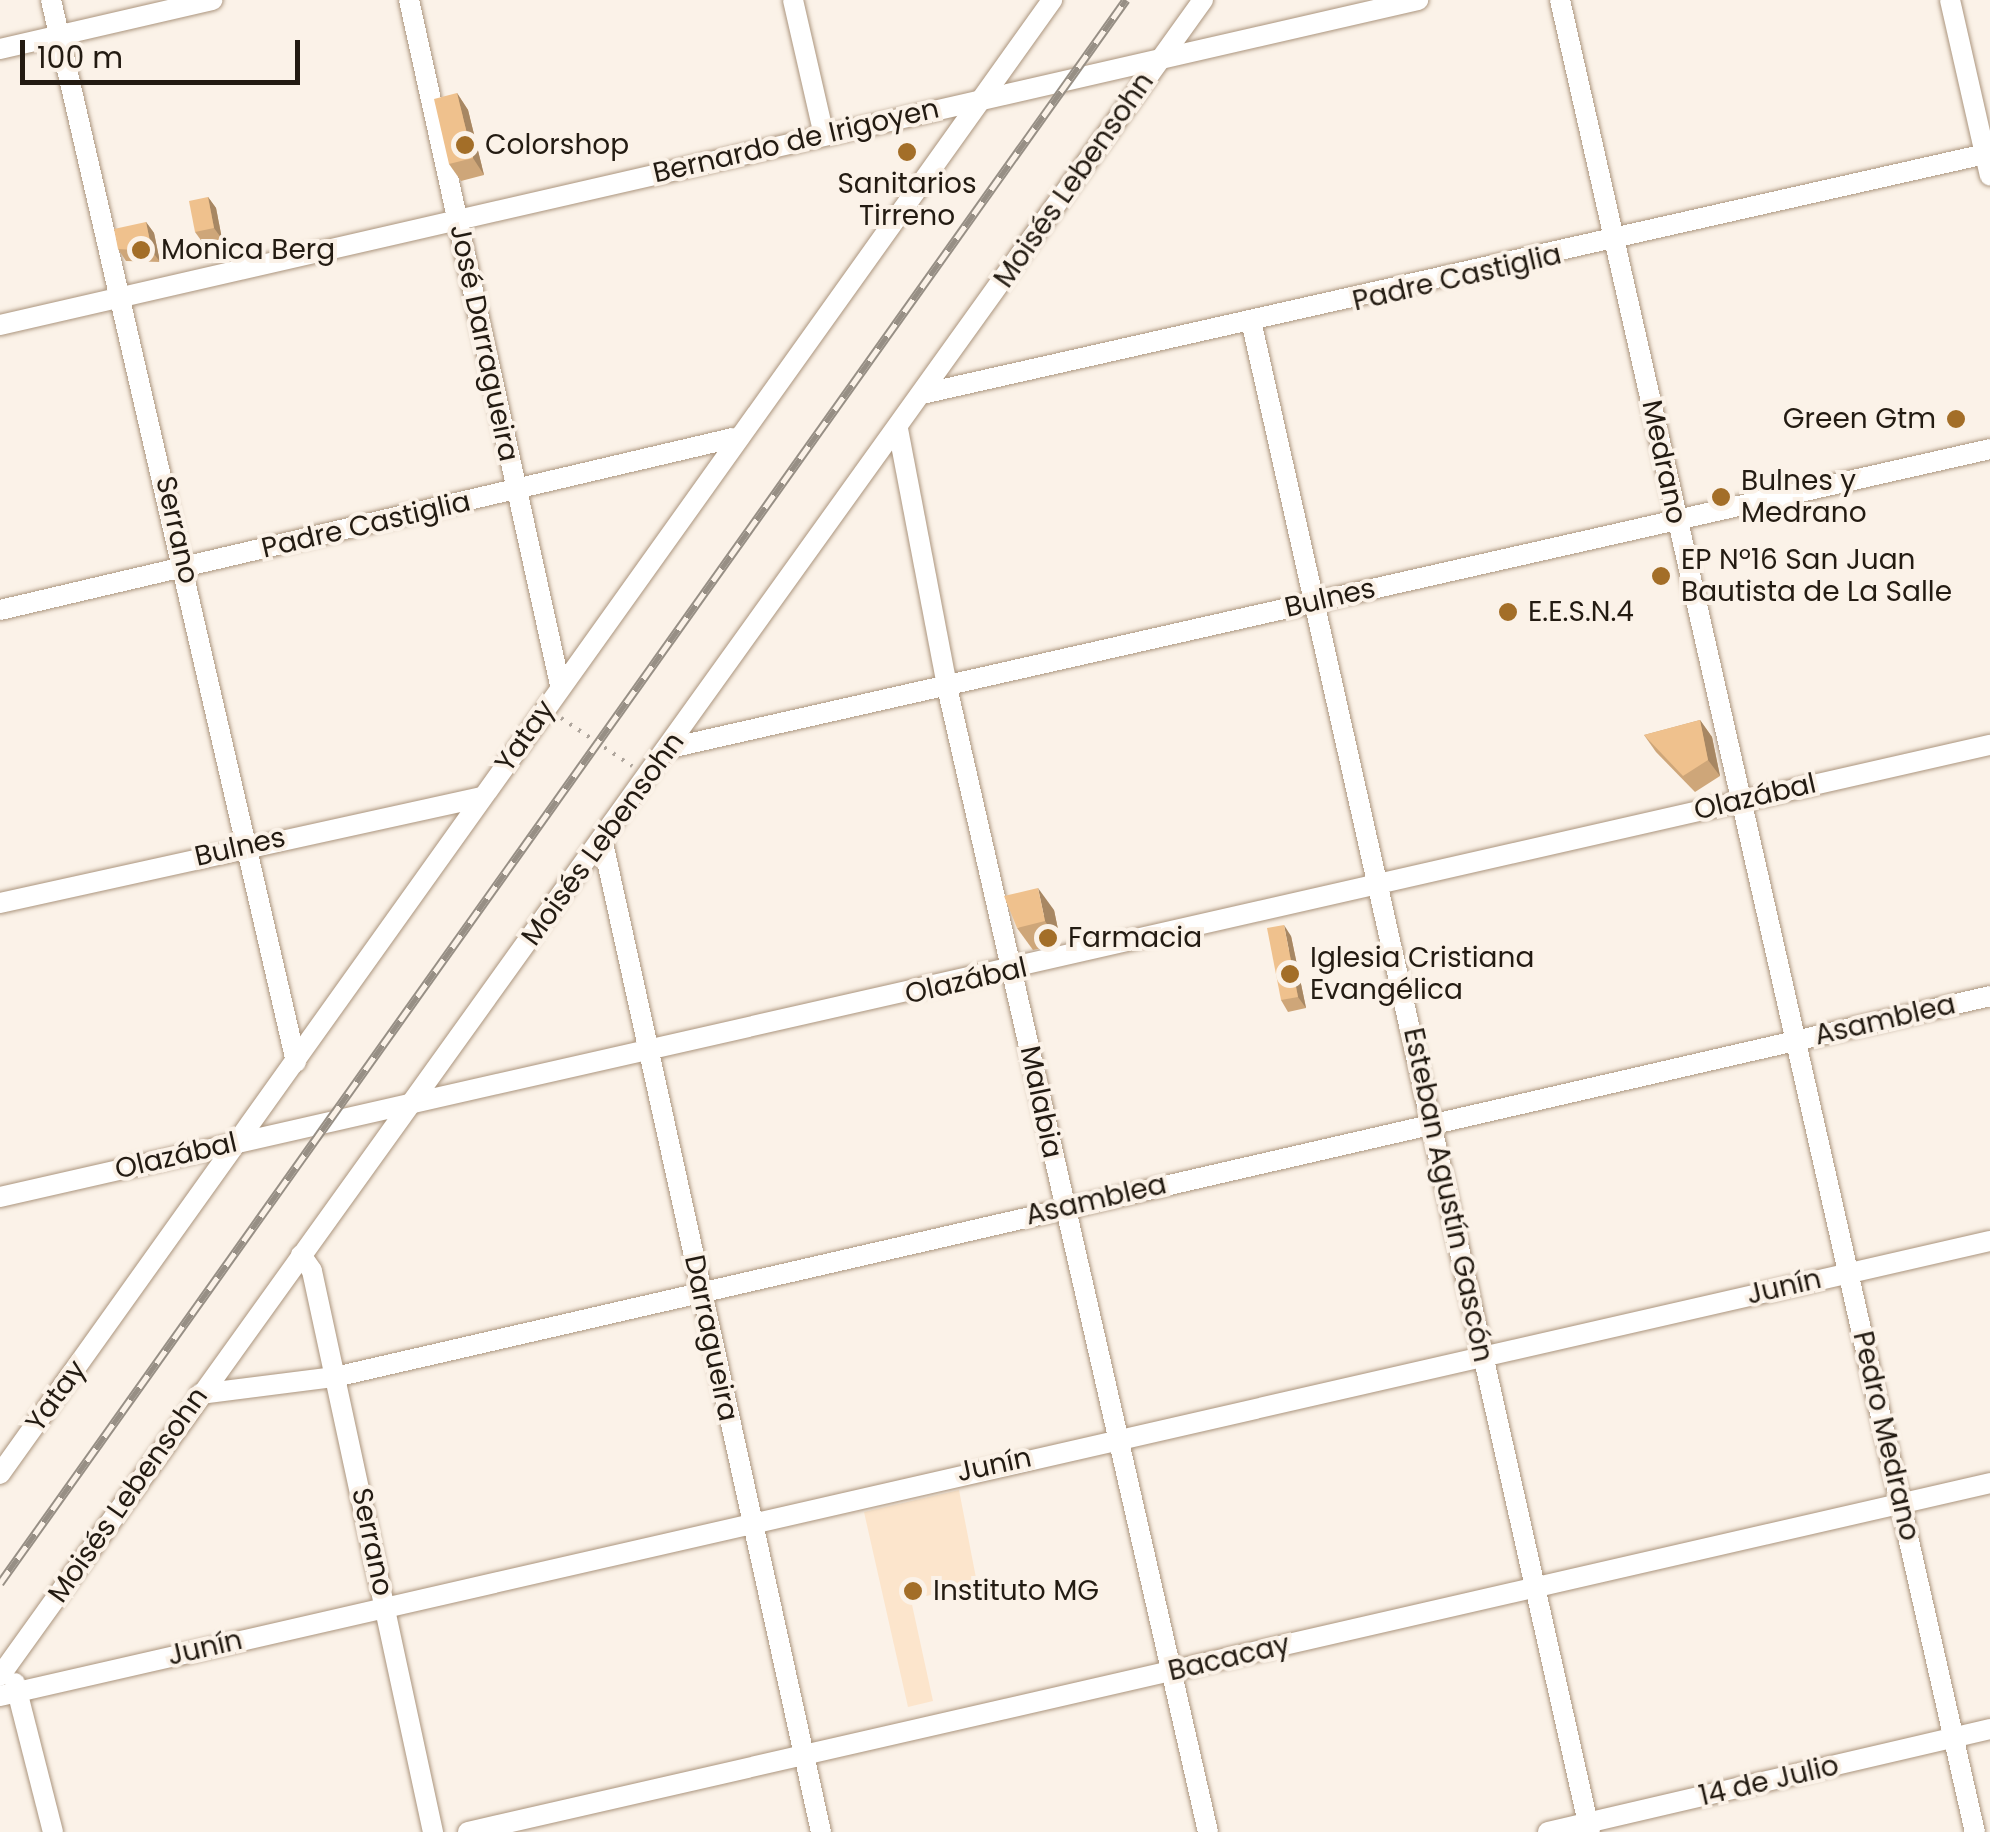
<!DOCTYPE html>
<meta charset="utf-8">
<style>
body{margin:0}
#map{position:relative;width:1990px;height:1832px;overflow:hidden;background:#fbf2e8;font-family:Poppins,sans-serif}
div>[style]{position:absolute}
.built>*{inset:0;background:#fce5cc}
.path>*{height:4px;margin-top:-2px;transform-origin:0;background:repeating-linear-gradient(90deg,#aea59c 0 2.5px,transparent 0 10.5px)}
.roads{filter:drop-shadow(0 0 2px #ab957e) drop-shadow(0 0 2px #ab957e)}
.minor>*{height:20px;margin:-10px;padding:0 10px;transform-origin:10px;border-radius:10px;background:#fff}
.rail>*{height:9px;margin-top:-4.5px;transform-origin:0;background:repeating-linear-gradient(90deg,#fbf2e8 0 15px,#978f85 0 30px);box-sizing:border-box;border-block:2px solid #978f85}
.wall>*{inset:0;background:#cea679}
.shaded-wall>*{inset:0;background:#a78763}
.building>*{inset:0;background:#efc18d}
.dots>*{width:28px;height:28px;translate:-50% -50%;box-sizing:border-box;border:5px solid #fbf2e8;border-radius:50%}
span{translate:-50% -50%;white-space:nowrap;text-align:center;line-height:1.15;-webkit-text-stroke:8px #fbf2e8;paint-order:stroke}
.street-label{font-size:28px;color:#231b12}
.poi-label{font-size:28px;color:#231b12}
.left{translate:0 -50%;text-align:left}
.right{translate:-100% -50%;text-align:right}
.scale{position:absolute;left:20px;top:40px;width:280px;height:45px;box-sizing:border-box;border:5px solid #231b12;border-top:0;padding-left:12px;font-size:30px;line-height:35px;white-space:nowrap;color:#231b12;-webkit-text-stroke:8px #fbf2e8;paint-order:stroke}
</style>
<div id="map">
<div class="built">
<i style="clip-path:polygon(959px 1490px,977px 1583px,911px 1600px,933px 1701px,908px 1707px,864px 1512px)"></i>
</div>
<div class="path">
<i style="left:561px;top:718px;width:86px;rotate:34.1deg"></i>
</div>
<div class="roads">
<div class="minor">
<i style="left:51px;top:0;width:1090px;rotate:77.01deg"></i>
<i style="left:409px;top:0;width:701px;rotate:77.57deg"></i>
<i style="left:793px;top:0;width:139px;rotate:77.1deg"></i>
<i style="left:1560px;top:0;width:1878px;rotate:77.24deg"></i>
<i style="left:1950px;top:0;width:180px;rotate:77.2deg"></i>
<i style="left:0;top:49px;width:218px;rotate:-13deg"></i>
<i style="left:0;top:325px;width:1455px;rotate:-12.91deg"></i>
<i style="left:1252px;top:325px;width:1544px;rotate:77.36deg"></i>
<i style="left:922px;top:394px;width:1095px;rotate:-12.72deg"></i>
<i style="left:898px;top:429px;width:263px;rotate:79.2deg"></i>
<i style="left:947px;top:687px;width:1174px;rotate:77.16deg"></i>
<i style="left:0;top:610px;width:753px;rotate:-13.21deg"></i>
<i style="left:670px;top:748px;width:1353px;rotate:-12.76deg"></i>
<i style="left:603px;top:843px;width:1013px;rotate:77.57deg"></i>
<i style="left:0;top:903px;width:493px;rotate:-12.4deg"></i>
<i style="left:0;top:1197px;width:2041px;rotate:-12.8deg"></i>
<i style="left:301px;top:1255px;width:19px;rotate:55deg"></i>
<i style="left:312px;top:1271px;width:574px;rotate:77.83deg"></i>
<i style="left:200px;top:1394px;width:136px;rotate:-7.2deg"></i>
<i style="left:335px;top:1377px;width:1698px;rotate:-12.96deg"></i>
<i style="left:0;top:1474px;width:1811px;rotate:-54.48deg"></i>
<i style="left:0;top:1676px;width:2063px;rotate:-54.33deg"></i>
<i style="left:15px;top:1683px;width:154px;rotate:75.7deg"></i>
<i style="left:0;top:1696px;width:2041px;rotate:-12.88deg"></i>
<i style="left:468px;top:1832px;width:1562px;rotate:-12.91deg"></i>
<i style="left:1548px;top:1832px;width:454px;rotate:-13.1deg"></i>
</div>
</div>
<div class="rail">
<i style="left:0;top:1583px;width:1943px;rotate:-54.58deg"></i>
</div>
<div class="wall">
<i style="clip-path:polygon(457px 93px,468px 110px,484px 175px,461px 181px,449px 164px)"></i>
<i style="clip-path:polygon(208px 197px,216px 208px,222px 239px,203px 243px,195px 232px)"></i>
<i style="clip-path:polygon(146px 222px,154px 233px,160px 262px,126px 261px,118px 249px)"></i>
<i style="clip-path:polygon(1700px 720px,1712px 737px,1720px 776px,1695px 792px,1656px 752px,1644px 735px)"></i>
<i style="clip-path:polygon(1054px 910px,1061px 944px,1033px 950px,1017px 928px)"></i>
<i style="clip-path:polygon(1291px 936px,1306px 1008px,1288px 1012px,1281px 1000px)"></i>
</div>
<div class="shaded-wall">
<i style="clip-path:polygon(457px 93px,468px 110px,484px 175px,473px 158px)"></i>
<i style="clip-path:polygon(208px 197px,216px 208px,222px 239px,214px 228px)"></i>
<i style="clip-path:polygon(146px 222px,154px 233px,160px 262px,152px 251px)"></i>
<i style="clip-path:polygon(1700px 720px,1712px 737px,1720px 776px,1708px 760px)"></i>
<i style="clip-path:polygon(1038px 888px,1054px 910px,1061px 944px,1045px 921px)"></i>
<i style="clip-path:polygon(1284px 925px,1291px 936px,1306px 1008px,1298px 997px)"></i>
</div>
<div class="building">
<i style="clip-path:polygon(457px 93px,473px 158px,449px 164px,434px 99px)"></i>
<i style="clip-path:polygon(208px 197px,214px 228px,195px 232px,189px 201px)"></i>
<i style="clip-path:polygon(146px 222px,152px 251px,118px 249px,114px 229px)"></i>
<i style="clip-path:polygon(1700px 720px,1708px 760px,1683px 776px,1644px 735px)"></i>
<i style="clip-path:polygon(1038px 888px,1045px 921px,1017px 928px,1004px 896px)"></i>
<i style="clip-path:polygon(1284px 925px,1298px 997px,1281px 1000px,1267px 928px)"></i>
</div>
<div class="dots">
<i style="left:465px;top:145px;background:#a36e28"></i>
<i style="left:907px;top:152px;background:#a36e28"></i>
<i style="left:141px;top:250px;background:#a36e28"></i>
<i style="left:1956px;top:419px;background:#a36e28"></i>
<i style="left:1721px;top:497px;background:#a36e28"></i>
<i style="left:1661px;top:576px;background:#a36e28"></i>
<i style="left:1508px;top:612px;background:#a36e28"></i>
<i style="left:1048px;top:938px;background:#a36e28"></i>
<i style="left:1290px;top:974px;background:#a36e28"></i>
<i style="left:913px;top:1591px;background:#a36e28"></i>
</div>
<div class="street-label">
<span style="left:796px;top:141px;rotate:-13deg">Bernardo de Irigoyen</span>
<span style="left:1074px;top:180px;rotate:-55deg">Moisés Lebensohn</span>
<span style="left:1457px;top:278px;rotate:-13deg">Padre Castiglia</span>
<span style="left:484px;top:343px;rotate:78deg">José Darragueira</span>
<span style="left:1664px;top:462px;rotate:78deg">Medrano</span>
<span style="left:366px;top:525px;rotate:-13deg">Padre Castiglia</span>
<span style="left:177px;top:530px;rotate:77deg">Serrano</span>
<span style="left:1330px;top:598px;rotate:-13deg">Bulnes</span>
<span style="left:525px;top:736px;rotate:-55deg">Yatay</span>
<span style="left:1755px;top:797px;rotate:-13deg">Olazábal</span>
<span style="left:603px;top:839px;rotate:-54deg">Moisés Lebensohn</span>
<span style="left:240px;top:847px;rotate:-13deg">Bulnes</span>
<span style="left:966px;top:981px;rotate:-13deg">Olazábal</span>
<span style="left:1885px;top:1020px;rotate:-13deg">Asamblea</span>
<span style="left:1041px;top:1102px;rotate:78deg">Malabia</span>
<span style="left:176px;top:1156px;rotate:-13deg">Olazábal</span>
<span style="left:1448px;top:1195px;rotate:78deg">Esteban Agustín Gascón</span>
<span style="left:1096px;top:1200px;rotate:-13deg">Asamblea</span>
<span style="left:1784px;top:1287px;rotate:-13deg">Junín</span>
<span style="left:711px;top:1338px;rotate:78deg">Darragueira</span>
<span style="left:56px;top:1396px;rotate:-54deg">Yatay</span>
<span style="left:1886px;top:1436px;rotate:77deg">Pedro Medrano</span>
<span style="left:994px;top:1465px;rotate:-12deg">Junín</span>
<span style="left:128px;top:1495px;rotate:-55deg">Moisés Lebensohn</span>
<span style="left:372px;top:1542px;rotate:78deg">Serrano</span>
<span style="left:205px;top:1648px;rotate:-13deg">Junín</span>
<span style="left:1229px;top:1658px;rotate:-13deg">Bacacay</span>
<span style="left:1769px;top:1781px;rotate:-13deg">14 de Julio</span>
</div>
<div class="poi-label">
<span class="left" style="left:485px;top:145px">Colorshop</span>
<span style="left:907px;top:200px">Sanitarios<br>Tirreno</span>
<span class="left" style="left:161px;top:250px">Monica Berg</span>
<span class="right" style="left:1936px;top:419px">Green Gtm</span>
<span class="left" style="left:1741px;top:497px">Bulnes y<br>Medrano</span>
<span class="left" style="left:1681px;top:576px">EP Nº16 San Juan<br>Bautista de La Salle</span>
<span class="left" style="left:1528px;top:612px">E.E.S.N.4</span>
<span class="left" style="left:1068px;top:938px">Farmacia</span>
<span class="left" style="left:1310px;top:974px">Iglesia Cristiana<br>Evangélica</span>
<span class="left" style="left:933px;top:1591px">Instituto MG</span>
</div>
<div class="scale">100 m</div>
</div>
